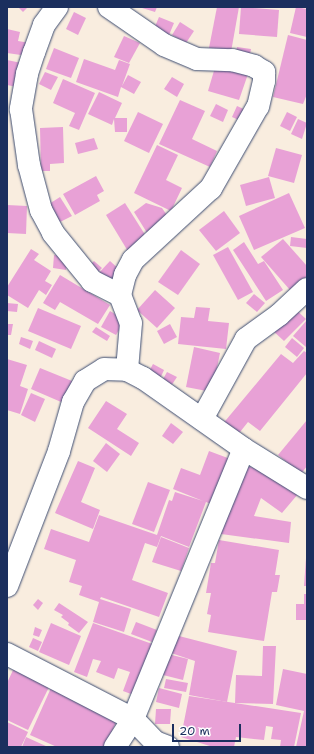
<!DOCTYPE html>
<style>
body{margin:0}
#map{position:relative;width:314px;height:754px;overflow:hidden;background:#f9eddf;font-family:"Shantell Sans",sans-serif}
div>[style]{position:absolute}
.building>*{inset:0;background:#e8a1d6}
.roads{filter:drop-shadow(0 0 1px #3c4c71) drop-shadow(0 0 1px #3c4c71)}
.street>*{height:22px;margin:-11px;padding:0 11px;transform-origin:11px;border-radius:11px;background:#fff}
span{translate:-50% -50%;white-space:nowrap;text-align:center;line-height:1.15;-webkit-text-stroke:4px #fff;paint-order:stroke}
.frame{position:absolute;inset:0;border:8px solid #1b2f5e;pointer-events:none}
.scale{position:absolute;left:172px;top:724px;width:69px;height:18px;box-sizing:border-box;border:2px solid #1b2f5e;border-top:0;padding-left:5px;font-size:12px;line-height:14px;white-space:nowrap;color:#1b2f5e;-webkit-text-stroke:3px #fff;paint-order:stroke}
</style>
<div id="map">
<div class="building">
<i style="clip-path:polygon(18px 7px,28px 7px,23px 12px)"></i>
<i style="clip-path:polygon(139px 7px,157px 7px,155px 12px)"></i>
<i style="clip-path:polygon(217px 7px,239px 7px,231px 52px,209px 48px)"></i>
<i style="clip-path:polygon(241px 7px,279px 10px,277px 37px,239px 34px)"></i>
<i style="clip-path:polygon(296px 7px,307px 9px,307px 37px,290px 33px)"></i>
<i style="clip-path:polygon(74px 12px,86px 18px,78px 35px,66px 29px)"></i>
<i style="clip-path:polygon(159px 17px,174px 23px,169px 35px,154px 29px)"></i>
<i style="clip-path:polygon(180px 22px,194px 31px,186px 43px,172px 35px)"></i>
<i style="clip-path:polygon(7px 29px,20px 32px,18px 41px,30px 43px,28px 56px,7px 53px)"></i>
<i style="clip-path:polygon(288px 35px,307px 40px,307px 94px,303px 104px,273px 97px)"></i>
<i style="clip-path:polygon(124px 36px,140px 43px,129px 63px,114px 57px)"></i>
<i style="clip-path:polygon(237px 47px,251px 49px,249px 60px,235px 57px)"></i>
<i style="clip-path:polygon(54px 48px,79px 58px,71px 78px,46px 69px)"></i>
<i style="clip-path:polygon(84px 59px,115px 70px,119px 60px,130px 64px,122px 86px,128px 75px,141px 82px,134px 94px,121px 87px,118px 97px,76px 82px)"></i>
<i style="clip-path:polygon(7px 60px,26px 64px,22px 88px,7px 85px)"></i>
<i style="clip-path:polygon(216px 64px,248px 74px,239px 100px,208px 91px)"></i>
<i style="clip-path:polygon(45px 72px,58px 77px,51px 90px,39px 84px)"></i>
<i style="clip-path:polygon(172px 77px,184px 84px,177px 97px,164px 89px)"></i>
<i style="clip-path:polygon(63px 79px,95px 93px,79px 130px,69px 126px,75px 113px,53px 103px)"></i>
<i style="clip-path:polygon(99px 92px,122px 103px,115px 118px,127px 118px,127px 132px,115px 132px,114px 119px,112px 125px,88px 114px)"></i>
<i style="clip-path:polygon(180px 100px,205px 111px,192px 139px,217px 151px,210px 167px,159px 144px)"></i>
<i style="clip-path:polygon(216px 104px,228px 110px,223px 122px,210px 116px)"></i>
<i style="clip-path:polygon(237px 106px,246px 110px,241px 121px,232px 117px)"></i>
<i style="clip-path:polygon(138px 112px,163px 124px,149px 153px,124px 141px)"></i>
<i style="clip-path:polygon(287px 112px,297px 117px,290px 131px,280px 126px)"></i>
<i style="clip-path:polygon(298px 119px,307px 123px,302px 139px,291px 134px)"></i>
<i style="clip-path:polygon(63px 127px,64px 163px,50px 164px,50px 171px,41px 171px,40px 128px)"></i>
<i style="clip-path:polygon(94px 138px,98px 149px,78px 154px,75px 143px)"></i>
<i style="clip-path:polygon(157px 145px,178px 155px,166px 180px,182px 188px,171px 211px,134px 193px)"></i>
<i style="clip-path:polygon(276px 148px,302px 155px,294px 183px,268px 176px)"></i>
<i style="clip-path:polygon(96px 176px,104px 191px,97px 195px,100px 201px,75px 215px,63px 194px)"></i>
<i style="clip-path:polygon(269px 177px,275px 198px,246px 206px,240px 185px)"></i>
<i style="clip-path:polygon(289px 193px,305px 228px,254px 250px,239px 216px)"></i>
<i style="clip-path:polygon(60px 197px,72px 216px,60px 222px,49px 204px)"></i>
<i style="clip-path:polygon(125px 203px,149px 241px,129px 253px,106px 215px)"></i>
<i style="clip-path:polygon(146px 203px,162px 208px,171px 221px,149px 236px,134px 212px)"></i>
<i style="clip-path:polygon(7px 205px,27px 206px,26px 234px,7px 233px)"></i>
<i style="clip-path:polygon(224px 211px,240px 233px,216px 251px,199px 230px)"></i>
<i style="clip-path:polygon(291px 237px,307px 239px,307px 248px,290px 246px)"></i>
<i style="clip-path:polygon(283px 239px,307px 266px,307px 276px,290px 290px,261px 257px)"></i>
<i style="clip-path:polygon(244px 242px,258px 264px,264px 261px,283px 290px,266px 301px,233px 250px)"></i>
<i style="clip-path:polygon(228px 247px,253px 292px,238px 300px,213px 255px)"></i>
<i style="clip-path:polygon(31px 249px,39px 254px,34px 260px,51px 271px,45px 281px,52px 285px,46px 295px,39px 290px,28px 308px,7px 295px,7px 287px)"></i>
<i style="clip-path:polygon(181px 250px,200px 264px,178px 295px,158px 282px)"></i>
<i style="clip-path:polygon(54px 255px,68px 257px,66px 270px,53px 268px)"></i>
<i style="clip-path:polygon(94px 261px,102px 268px,95px 275px,87px 268px)"></i>
<i style="clip-path:polygon(110px 261px,121px 271px,108px 286px,96px 276px)"></i>
<i style="clip-path:polygon(60px 275px,110px 305px,98px 324px,60px 302px,55px 310px,43px 303px)"></i>
<i style="clip-path:polygon(155px 290px,175px 308px,157px 328px,137px 310px)"></i>
<i style="clip-path:polygon(254px 294px,265px 303px,257px 312px,246px 303px)"></i>
<i style="clip-path:polygon(7px 303px,18px 304px,17px 312px,7px 311px)"></i>
<i style="clip-path:polygon(196px 307px,210px 308px,208px 321px,229px 323px,226px 349px,178px 344px,181px 317px,194px 318px)"></i>
<i style="clip-path:polygon(293px 307px,306px 319px,284px 341px,271px 329px)"></i>
<i style="clip-path:polygon(38px 308px,81px 326px,71px 349px,28px 331px)"></i>
<i style="clip-path:polygon(110px 311px,125px 320px,116px 335px,101px 327px)"></i>
<i style="clip-path:polygon(307px 320px,307px 345px,306px 347px,293px 336px)"></i>
<i style="clip-path:polygon(7px 324px,13px 324px,11px 335px,7px 335px)"></i>
<i style="clip-path:polygon(170px 324px,177px 337px,164px 344px,157px 331px)"></i>
<i style="clip-path:polygon(96px 327px,110px 336px,107px 341px,92px 332px)"></i>
<i style="clip-path:polygon(21px 337px,33px 341px,30px 349px,19px 344px)"></i>
<i style="clip-path:polygon(292px 338px,304px 348px,297px 357px,285px 347px)"></i>
<i style="clip-path:polygon(39px 341px,56px 349px,52px 358px,35px 350px)"></i>
<i style="clip-path:polygon(194px 347px,220px 353px,212px 392px,186px 387px)"></i>
<i style="clip-path:polygon(304px 351px,307px 353px,307px 373px,260px 431px,248px 422px,236px 437px,221px 426px,281px 354px,293px 363px)"></i>
<i style="clip-path:polygon(7px 359px,27px 365px,20px 386px,28px 389px,20px 414px,7px 410px)"></i>
<i style="clip-path:polygon(153px 364px,164px 370px,159px 381px,147px 375px)"></i>
<i style="clip-path:polygon(40px 368px,77px 383px,68px 405px,31px 389px)"></i>
<i style="clip-path:polygon(167px 372px,177px 377px,171px 386px,162px 381px)"></i>
<i style="clip-path:polygon(31px 393px,45px 399px,35px 422px,21px 415px)"></i>
<i style="clip-path:polygon(106px 401px,127px 414px,117px 429px,139px 443px,131px 456px,88px 428px)"></i>
<i style="clip-path:polygon(307px 420px,307px 466px,301px 474px,278px 455px)"></i>
<i style="clip-path:polygon(171px 423px,183px 432px,173px 444px,162px 436px)"></i>
<i style="clip-path:polygon(106px 443px,120px 454px,107px 472px,93px 461px)"></i>
<i style="clip-path:polygon(209px 451px,233px 460px,216px 506px,206px 502px,189px 547px,161px 536px,157px 547px,145px 543px,132px 580px,168px 593px,159px 617px,101px 597px,100px 599px,131px 609px,124px 632px,93px 622px,99px 602px,79px 595px,82px 586px,69px 582px,76px 560px,44px 549px,51px 529px,89px 542px,99px 515px,157px 535px,169px 500px,172px 501px,175px 492px,203px 501px,173px 489px,181px 468px,200px 475px)"></i>
<i style="clip-path:polygon(78px 461px,95px 468px,81px 502px,100px 510px,93px 529px,55px 513px)"></i>
<i style="clip-path:polygon(245px 465px,271px 474px,298px 494px,282px 513px,261px 498px,254px 516px,291px 522px,289px 543px,221px 534px)"></i>
<i style="clip-path:polygon(148px 482px,170px 490px,154px 532px,132px 524px)"></i>
<i style="clip-path:polygon(161px 537px,189px 548px,181px 571px,152px 562px)"></i>
<i style="clip-path:polygon(219px 540px,279px 550px,275px 575px,280px 575px,277px 592px,272px 592px,264px 641px,208px 632px,211px 615px,207px 614px,211px 593px,206px 593px,211px 563px,215px 563px)"></i>
<i style="clip-path:polygon(306px 558px,307px 558px,307px 586px,304px 586px)"></i>
<i style="clip-path:polygon(304px 594px,307px 594px,307px 620px,296px 620px,296px 604px,304px 604px)"></i>
<i style="clip-path:polygon(38px 599px,43px 603px,38px 610px,33px 605px)"></i>
<i style="clip-path:polygon(59px 603px,88px 622px,79px 633px,68px 625px,69px 623px,61px 617px,63px 615px,54px 610px)"></i>
<i style="clip-path:polygon(136px 622px,157px 630px,152px 642px,131px 634px)"></i>
<i style="clip-path:polygon(51px 623px,81px 636px,69px 665px,39px 652px)"></i>
<i style="clip-path:polygon(93px 623px,158px 646px,139px 697px,123px 691px,130px 672px,118px 668px,114px 679px,96px 672px,101px 661px,93px 659px,87px 677px,74px 672px)"></i>
<i style="clip-path:polygon(35px 627px,42px 630px,39px 637px,33px 635px)"></i>
<i style="clip-path:polygon(179px 636px,237px 651px,227px 702px,189px 695px,195px 661px,171px 653px)"></i>
<i style="clip-path:polygon(33px 638px,42px 642px,38px 651px,29px 647px)"></i>
<i style="clip-path:polygon(263px 646px,276px 646px,273px 704px,235px 703px,236px 675px,262px 676px)"></i>
<i style="clip-path:polygon(168px 654px,188px 659px,183px 680px,163px 675px)"></i>
<i style="clip-path:polygon(14px 668px,50px 685px,28px 730px,7px 720px,7px 683px)"></i>
<i style="clip-path:polygon(283px 669px,307px 674px,307px 747px,296px 747px,304px 711px,276px 705px)"></i>
<i style="clip-path:polygon(166px 679px,188px 683px,186px 692px,164px 688px)"></i>
<i style="clip-path:polygon(51px 688px,120px 713px,105px 747px,57px 747px,30px 735px)"></i>
<i style="clip-path:polygon(159px 688px,182px 694px,179px 708px,156px 702px)"></i>
<i style="clip-path:polygon(189px 696px,301px 713px,294px 747px,280px 747px,281px 740px,271px 739px,273px 727px,266px 726px,264px 740px,236px 737px,234px 747px,213px 747px,181px 737px)"></i>
<i style="clip-path:polygon(156px 709px,171px 709px,170px 724px,155px 724px)"></i>
<i style="clip-path:polygon(7px 722px,28px 732px,21px 747px,7px 747px)"></i>
<i style="clip-path:polygon(26px 737px,48px 747px,22px 747px)"></i>
</div>
<div class="roads">
<div class="street">
<i style="left:57px;top:7px;width:22px;rotate:126deg"></i>
<i style="left:44px;top:25px;width:29px;rotate:110deg"></i>
<i style="left:34px;top:52px;width:23px;rotate:108deg"></i>
<i style="left:27px;top:74px;width:36px;rotate:100deg"></i>
<i style="left:21px;top:109px;width:57px;rotate:81.9deg"></i>
<i style="left:29px;top:165px;width:47px;rotate:75.1deg"></i>
<i style="left:41px;top:210px;width:26px;rotate:62deg"></i>
<i style="left:53px;top:233px;width:62px;rotate:50.9deg"></i>
<i style="left:92px;top:281px;width:31px;rotate:27deg"></i>
<i style="left:109px;top:7px;width:67px;rotate:34.6deg"></i>
<i style="left:164px;top:45px;width:36px;rotate:23deg"></i>
<i style="left:197px;top:59px;width:35px;rotate:2deg"></i>
<i style="left:232px;top:60px;width:23px;rotate:15deg"></i>
<i style="left:254px;top:66px;width:12px;rotate:31deg"></i>
<i style="left:264px;top:72px;width:9px;rotate:90deg"></i>
<i style="left:264px;top:81px;width:26px;rotate:103deg"></i>
<i style="left:258px;top:106px;width:95px;rotate:119.8deg"></i>
<i style="left:211px;top:188px;width:106px;rotate:137.3deg"></i>
<i style="left:133px;top:260px;width:17px;rotate:118deg"></i>
<i style="left:125px;top:275px;width:21px;rotate:104deg"></i>
<i style="left:120px;top:295px;width:30px;rotate:69deg"></i>
<i style="left:131px;top:323px;width:47px;rotate:94.9deg"></i>
<i style="left:202px;top:419px;width:91px;rotate:-61.2deg"></i>
<i style="left:246px;top:339px;width:41px;rotate:-36deg"></i>
<i style="left:279px;top:315px;width:38px;rotate:-43deg"></i>
<i style="left:7px;top:586px;width:145px;rotate:-68.9deg"></i>
<i style="left:59px;top:451px;width:51px;rotate:-74.1deg"></i>
<i style="left:73px;top:402px;width:24px;rotate:-60deg"></i>
<i style="left:85px;top:381px;width:22px;rotate:-32deg"></i>
<i style="left:104px;top:369px;width:23px;rotate:2deg"></i>
<i style="left:127px;top:370px;width:18px;rotate:27deg"></i>
<i style="left:143px;top:378px;width:123px;rotate:35.1deg"></i>
<i style="left:244px;top:449px;width:74px;rotate:31.8deg"></i>
<i style="left:7px;top:654px;width:142px;rotate:27.3deg"></i>
<i style="left:133px;top:719px;width:32px;rotate:46deg"></i>
<i style="left:155px;top:742px;width:14px;rotate:21deg"></i>
<i style="left:115px;top:747px;width:33px;rotate:-57deg"></i>
<i style="left:133px;top:719px;width:292px;rotate:-67.7deg"></i>
</div>
</div>
<div class="frame"></div>
<div class="scale">20 m</div>
</div>
